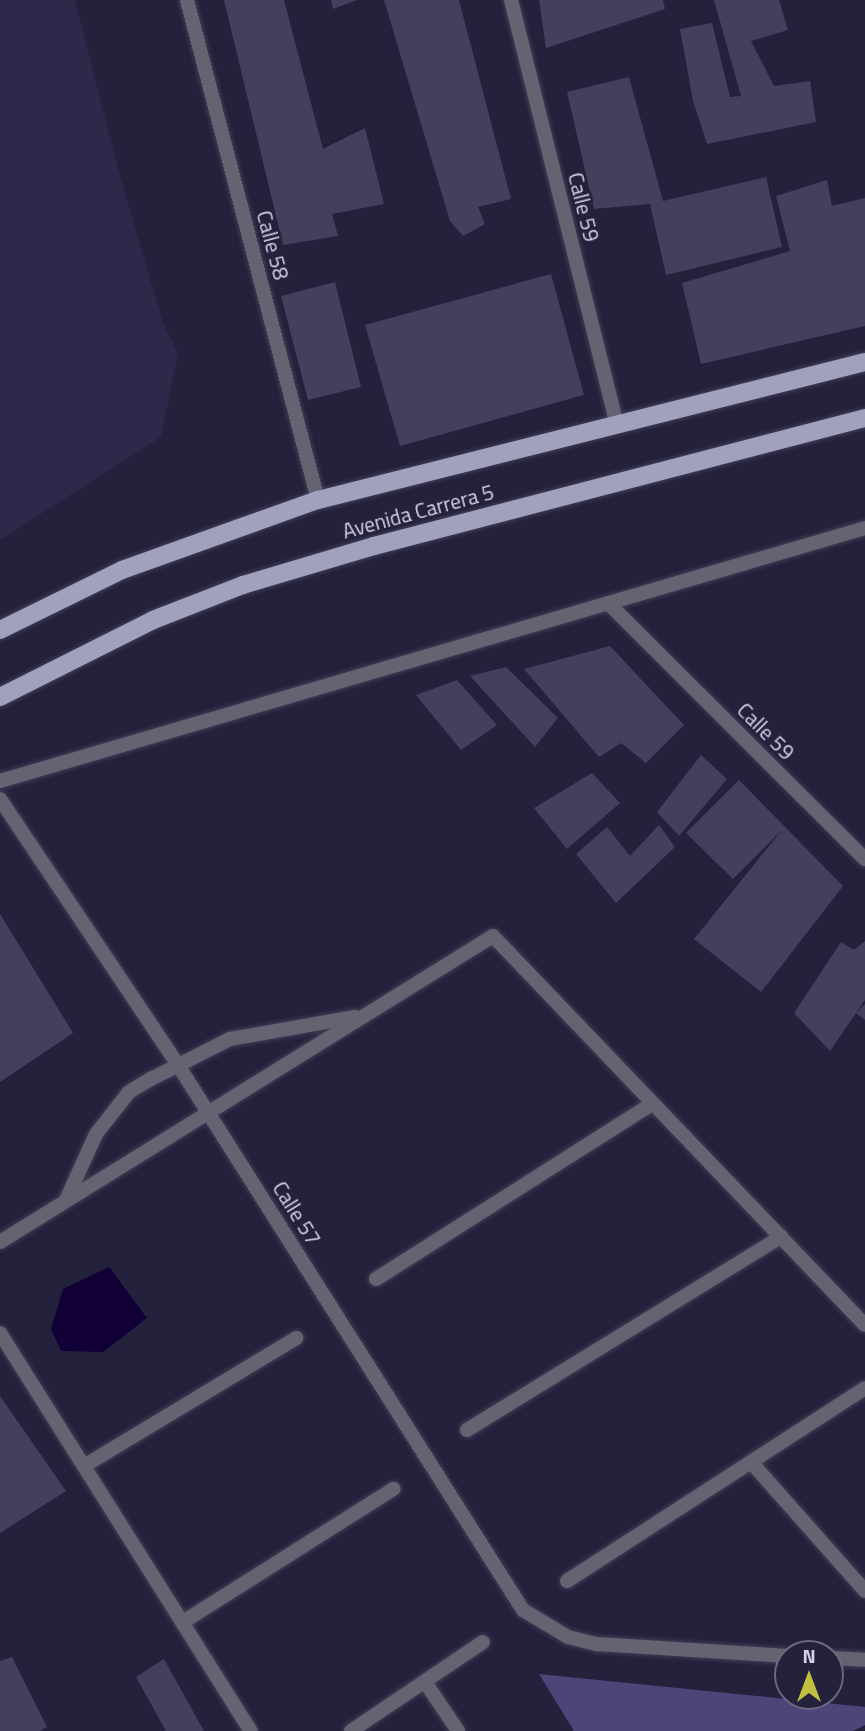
<!DOCTYPE html>
<style>
body{margin:0}
#map{position:relative;width:865px;height:1731px;overflow:hidden;background:#24213c;font-family:"Titillium Web",sans-serif}
div>[style]{position:absolute}
.built>*{inset:0;background:#2d294a}
.green>*{inset:0;background:#4c4678}
.water>*{inset:0;background:#100036}
.building>*{inset:0;background:#43405d}
.roads{filter:drop-shadow(0 0 2px #403e57) drop-shadow(0 0 2px #403e57)}
.minor>*{height:14px;margin:-7px;padding:0 7px;transform-origin:7px;border-radius:7px;background:#646371}
.primary>*{height:18px;margin:-9px;padding:0 9px;transform-origin:9px;border-radius:9px;background:#a2a1bd}
span{translate:-50% -50%;white-space:nowrap;text-align:center;line-height:1.15;-webkit-text-stroke:5px #24213c;paint-order:stroke}
.street-label{font-size:21px;color:#d5d4e6}
.north{position:absolute;left:774px;top:1640px;width:70px;height:70px;box-sizing:border-box;background:#24213c;border:2px solid #6b6980;border-radius:50%;rotate:0deg;font-size:19px;font-weight:700;line-height:28px;text-align:center;color:#d5d4e6}
.north::after{content:'';display:block;margin:auto;width:24px;height:32px;background:#c1be40;clip-path:polygon(50% 0,100% 100%,50% 72%,0 100%)}
</style>
<div id="map">
<div class="built">
<i style="clip-path:polygon(0 0,75px 0,118px 169px,163px 323px,178px 353px,161px 437px,0 540px)"></i>
</div>
<div class="green">
<i style="clip-path:polygon(539px 1674px,865px 1707px,865px 1725px,853px 1731px,574px 1731px)"></i>
</div>
<div class="water">
<i style="clip-path:polygon(109px 1267px,147px 1318px,103px 1352px,61px 1351px,51px 1329px,63px 1289px)"></i>
</div>
<div class="building">
<i style="clip-path:polygon(224px 0,284px 0,323px 149px,365px 128px,384px 204px,332px 214px,338px 236px,283px 245px)"></i>
<i style="clip-path:polygon(331px 0,357px 0,333px 9px)"></i>
<i style="clip-path:polygon(384px 0,459px 0,511px 199px,478px 207px,485px 224px,463px 236px,450px 221px)"></i>
<i style="clip-path:polygon(539px 0,663px 0,665px 9px,546px 48px)"></i>
<i style="clip-path:polygon(714px 0,779px 0,788px 30px,751px 41px,774px 86px,810px 81px,816px 122px,707px 144px,693px 101px,680px 29px,712px 23px,730px 97px,741px 96px)"></i>
<i style="clip-path:polygon(629px 77px,663px 201px,766px 177px,782px 247px,666px 275px,650px 204px,594px 209px,567px 92px)"></i>
<i style="clip-path:polygon(827px 180px,832px 206px,865px 198px,865px 326px,701px 364px,682px 283px,790px 251px,776px 196px)"></i>
<i style="clip-path:polygon(551px 274px,584px 395px,400px 446px,365px 325px)"></i>
<i style="clip-path:polygon(335px 282px,361px 387px,308px 400px,281px 296px)"></i>
<i style="clip-path:polygon(610px 646px,684px 725px,646px 763px,621px 743px,599px 757px,524px 669px)"></i>
<i style="clip-path:polygon(506px 667px,558px 718px,535px 747px,470px 676px)"></i>
<i style="clip-path:polygon(457px 680px,497px 725px,461px 750px,416px 695px)"></i>
<i style="clip-path:polygon(701px 755px,727px 779px,679px 836px,657px 812px)"></i>
<i style="clip-path:polygon(592px 773px,620px 803px,567px 849px,534px 808px)"></i>
<i style="clip-path:polygon(739px 780px,843px 886px,761px 992px,694px 939px,782px 830px,733px 879px,686px 833px)"></i>
<i style="clip-path:polygon(659px 825px,675px 847px,616px 903px,576px 854px,607px 827px,630px 856px)"></i>
<i style="clip-path:polygon(0 914px,73px 1033px,0 1082px)"></i>
<i style="clip-path:polygon(865px 941px,865px 1000px,830px 1051px,794px 1013px,841px 942px,854px 950px)"></i>
<i style="clip-path:polygon(865px 1004px,865px 1020px,856px 1013px)"></i>
<i style="clip-path:polygon(0 1396px,66px 1491px,0 1533px)"></i>
<i style="clip-path:polygon(12px 1657px,47px 1727px,40px 1731px,0 1731px,0 1661px)"></i>
<i style="clip-path:polygon(164px 1659px,204px 1731px,166px 1731px,136px 1677px)"></i>
</div>
<div class="roads">
<div class="minor">
<i style="left:187px;top:0;width:517px;rotate:75.32deg"></i>
<i style="left:511px;top:0;width:438px;rotate:76deg"></i>
<i style="left:608px;top:603px;width:363px;rotate:44.9deg"></i>
<i style="left:0;top:781px;width:901px;rotate:-16.3deg"></i>
<i style="left:0;top:799px;width:320px;rotate:56.2deg"></i>
<i style="left:178px;top:1065px;width:645px;rotate:57.67deg"></i>
<i style="left:523px;top:1610px;width:52px;rotate:31deg"></i>
<i style="left:568px;top:1637px;width:30px;rotate:14deg"></i>
<i style="left:597px;top:1644px;width:191px;rotate:3.6deg"></i>
<i style="left:67px;top:1198px;width:70px;rotate:-65.6deg"></i>
<i style="left:96px;top:1134px;width:53px;rotate:-51.8deg"></i>
<i style="left:129px;top:1092px;width:26px;rotate:-31deg"></i>
<i style="left:151px;top:1079px;width:89px;rotate:-26.9deg"></i>
<i style="left:230px;top:1039px;width:127px;rotate:-10deg"></i>
<i style="left:0;top:1242px;width:580px;rotate:-31.83deg"></i>
<i style="left:493px;top:936px;width:538px;rotate:46.28deg"></i>
<i style="left:376px;top:1279px;width:328px;rotate:-32.4deg"></i>
<i style="left:0;top:1333px;width:471px;rotate:57.8deg"></i>
<i style="left:467px;top:1430px;width:369px;rotate:-31.6deg"></i>
<i style="left:751px;top:1462px;width:172px;rotate:48.5deg"></i>
<i style="left:84px;top:1466px;width:248px;rotate:-31.1deg"></i>
<i style="left:567px;top:1581px;width:355px;rotate:-32.9deg"></i>
<i style="left:183px;top:1622px;width:249px;rotate:-32.3deg"></i>
<i style="left:830px;top:1658px;width:35px;rotate:3deg"></i>
<i style="left:425px;top:1682px;width:59px;rotate:56deg"></i>
<i style="left:351px;top:1731px;width:159px;rotate:-34deg"></i>
</div>
<div class="primary">
<i style="left:0;top:630px;width:136px;rotate:-26.2deg"></i>
<i style="left:122px;top:570px;width:208px;rotate:-19.7deg"></i>
<i style="left:318px;top:500px;width:564px;rotate:-14.16deg"></i>
<i style="left:0;top:697px;width:171px;rotate:-26.7deg"></i>
<i style="left:153px;top:620px;width:97px;rotate:-21.3deg"></i>
<i style="left:243px;top:585px;width:137px;rotate:-16.6deg"></i>
<i style="left:374px;top:546px;width:507px;rotate:-14.61deg"></i>
</div>
</div>
<div class="street-label">
<span style="left:584px;top:207px;rotate:76deg">Calle 59</span>
<span style="left:273px;top:245px;rotate:75deg">Calle 58</span>
<span style="left:418px;top:511px;rotate:-15deg">Avenida Carrera 5</span>
<span style="left:766px;top:731px;rotate:45deg">Calle 59</span>
<span style="left:297px;top:1213px;rotate:58deg">Calle 57</span>
</div>
<div class="north">N</div>
</div>
